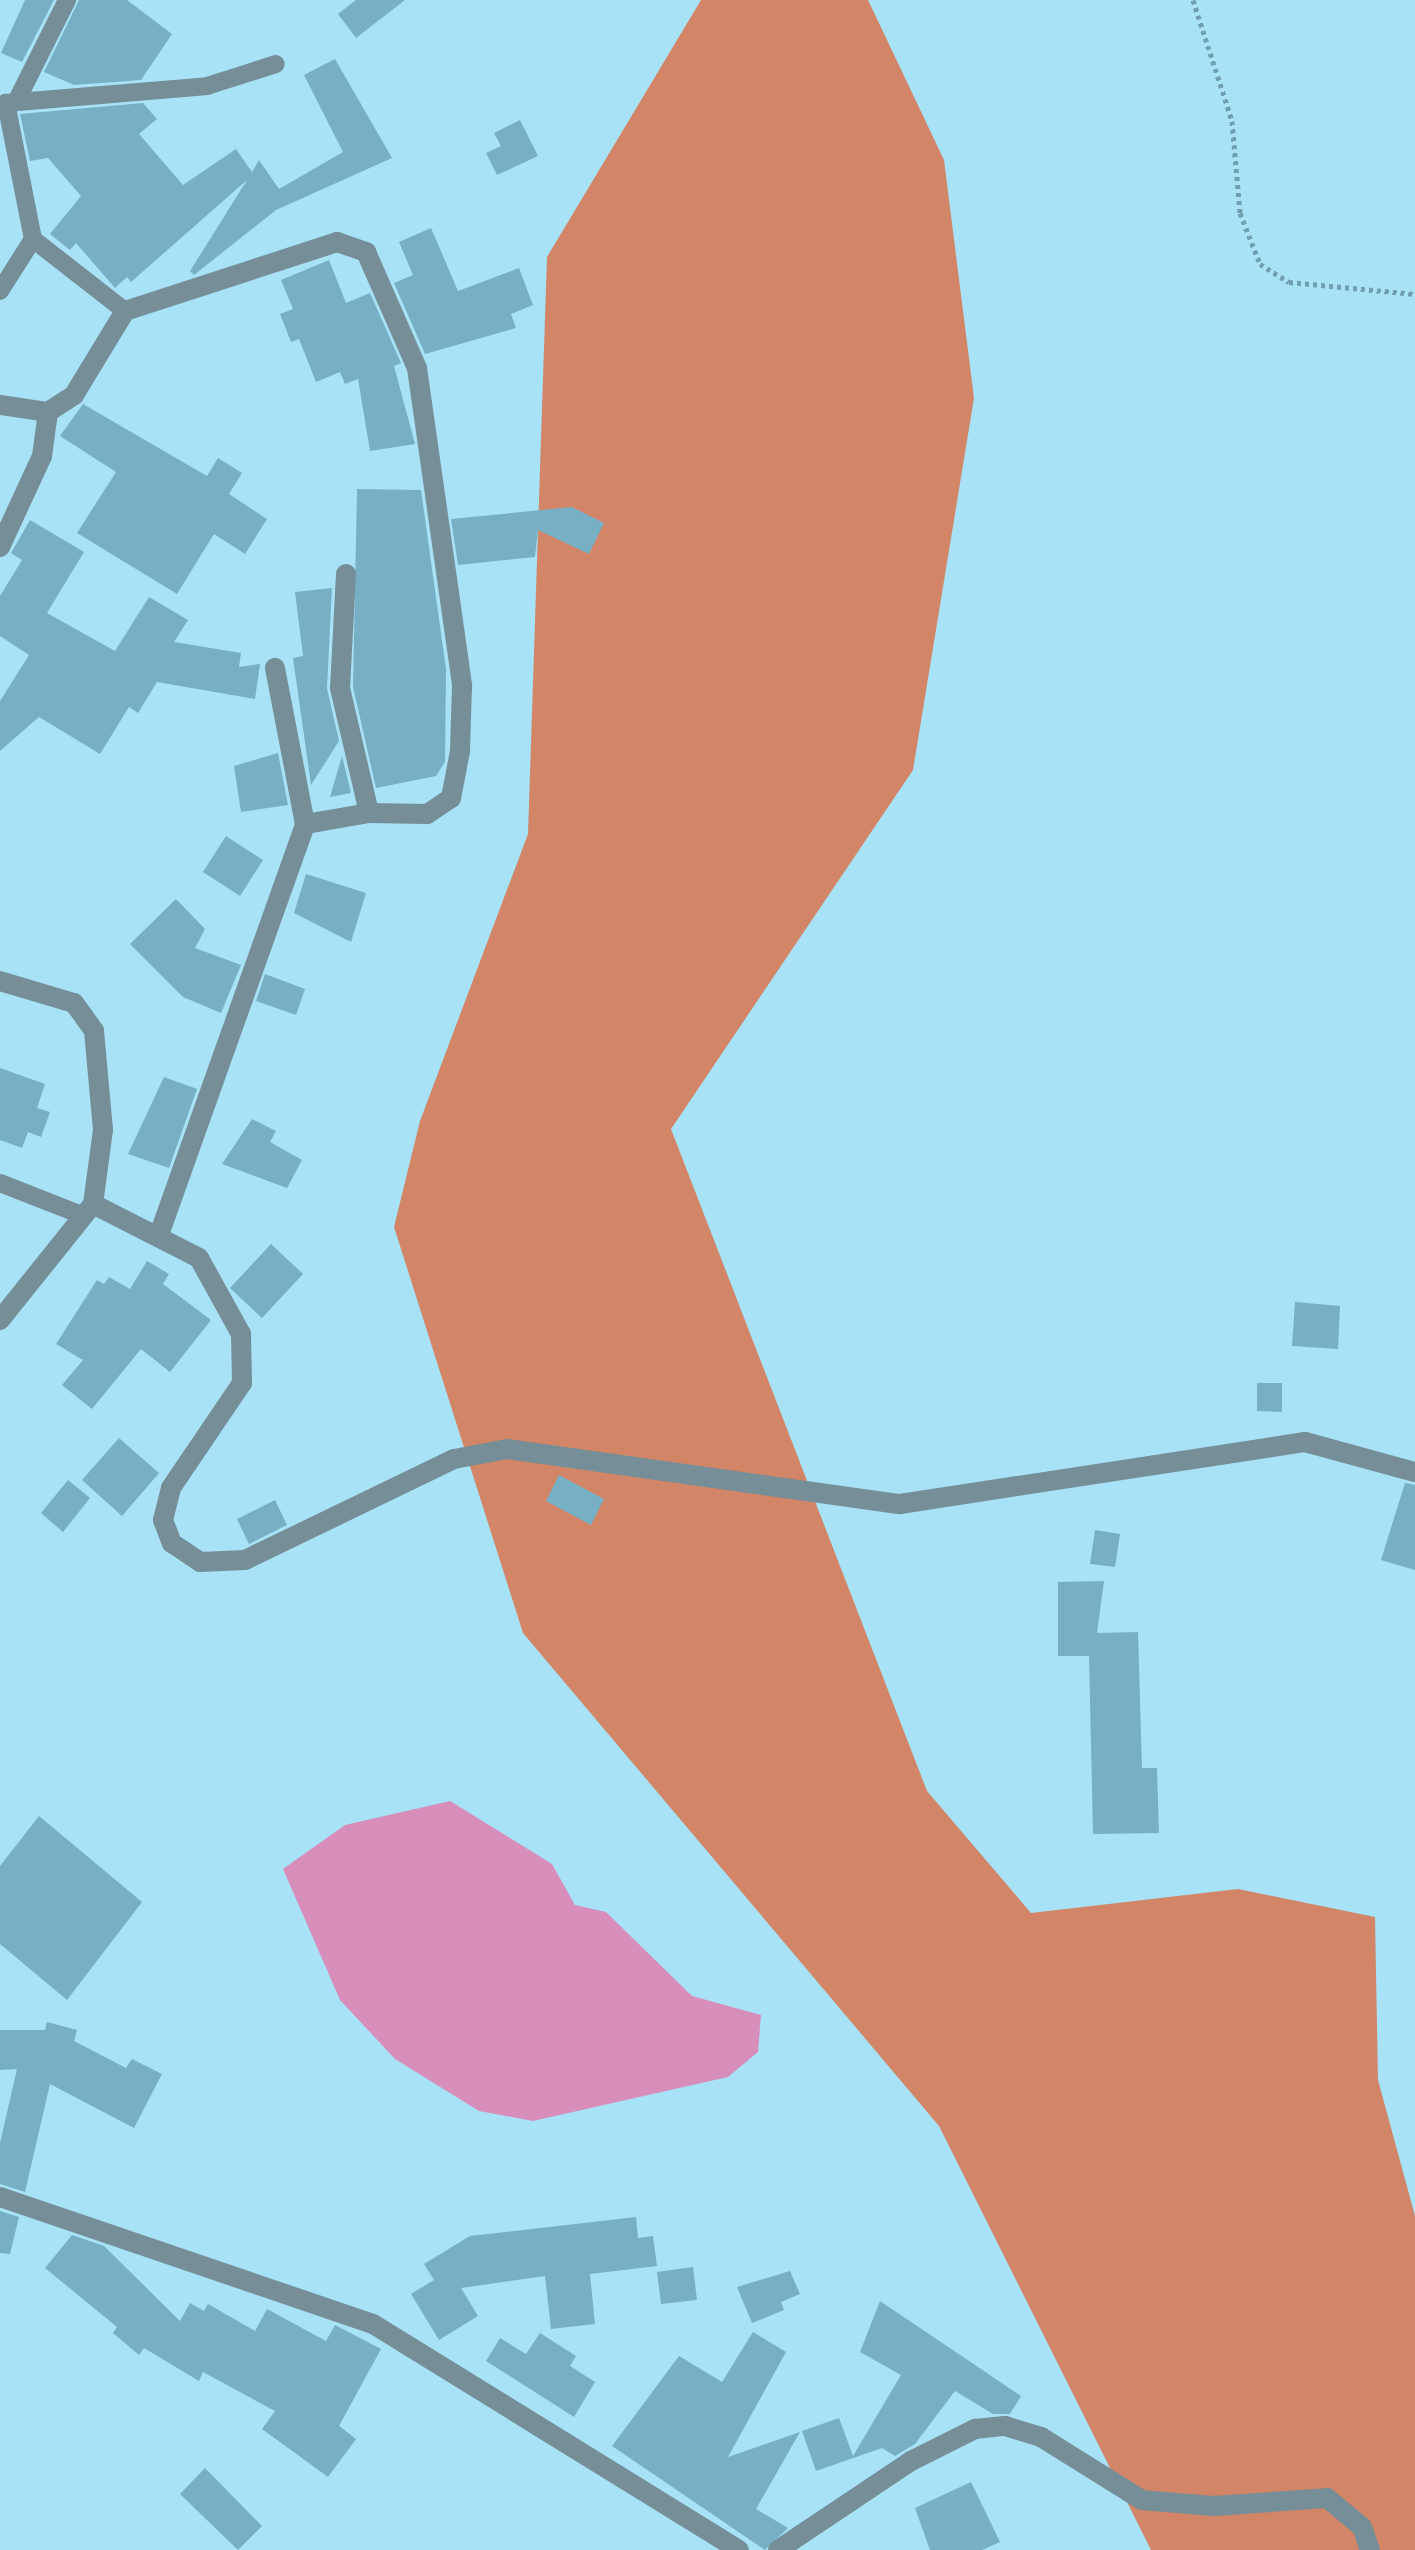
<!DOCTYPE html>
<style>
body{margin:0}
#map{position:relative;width:1415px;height:2550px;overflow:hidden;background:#a7e2f7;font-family:Lato,sans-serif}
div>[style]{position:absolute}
.forest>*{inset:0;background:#d28667}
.water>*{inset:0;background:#d78ebb}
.building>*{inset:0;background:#77b0c5}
.path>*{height:5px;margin-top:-2.5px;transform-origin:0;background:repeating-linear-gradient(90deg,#709faf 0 4px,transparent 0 8px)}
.lane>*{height:18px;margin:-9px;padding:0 9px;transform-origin:9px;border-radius:9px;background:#768e97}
.street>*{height:20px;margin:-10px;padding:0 10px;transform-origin:10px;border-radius:10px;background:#768e97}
span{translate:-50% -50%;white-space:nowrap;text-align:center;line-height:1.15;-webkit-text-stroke:8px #a7e2f7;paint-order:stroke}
</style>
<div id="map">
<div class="forest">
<i style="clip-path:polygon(701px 0,868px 0,944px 160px,974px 398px,913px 770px,671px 1129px,927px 1791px,1031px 1913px,1238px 1889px,1375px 1917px,1378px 2080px,1415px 2216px,1415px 2550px,1151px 2550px,939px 2126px,523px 1633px,394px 1227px,420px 1121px,528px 834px,547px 257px)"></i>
</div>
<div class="water">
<i style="clip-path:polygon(450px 1801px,552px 1864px,575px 1905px,606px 1912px,692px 1996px,761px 2015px,758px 2052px,728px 2077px,533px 2121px,479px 2111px,395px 2059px,340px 2000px,283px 1869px,345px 1825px)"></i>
</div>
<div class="building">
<i style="clip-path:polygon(25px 0,54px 0,22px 62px,1px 53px)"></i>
<i style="clip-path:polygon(79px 0,127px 0,172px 34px,141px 80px,74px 85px,44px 72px)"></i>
<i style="clip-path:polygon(356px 0,405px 0,356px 38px,338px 14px)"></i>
<i style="clip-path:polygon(335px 59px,392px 158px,276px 210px,194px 275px,190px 271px,247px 180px,131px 282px,127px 277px,115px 288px,76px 243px,70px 250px,50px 234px,81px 196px,48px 158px,30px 161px,20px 114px,143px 103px,157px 119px,139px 134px,183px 185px,236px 149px,252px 172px,259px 160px,279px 189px,343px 152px,304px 75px)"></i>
<i style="clip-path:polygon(520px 120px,538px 156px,497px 175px,486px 153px,501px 146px,494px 133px)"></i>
<i style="clip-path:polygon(431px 228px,458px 291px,519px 268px,533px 305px,511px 314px,516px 328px,425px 354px,394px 283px,413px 275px,399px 242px)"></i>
<i style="clip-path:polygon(329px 260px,346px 303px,370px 293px,401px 363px,394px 366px,415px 444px,370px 451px,358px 379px,345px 384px,340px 372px,316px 382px,299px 339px,291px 342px,280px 314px,293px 309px,281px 280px)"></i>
<i style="clip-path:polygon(83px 404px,207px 476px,218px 458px,242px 473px,229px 494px,267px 519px,245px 554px,214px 534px,177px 594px,77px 533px,116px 472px,60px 436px)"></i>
<i style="clip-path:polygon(357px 489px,421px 490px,446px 669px,445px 762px,436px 776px,376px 788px,353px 687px)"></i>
<i style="clip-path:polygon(572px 507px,604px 523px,589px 554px,538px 530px,535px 557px,458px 565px,451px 519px)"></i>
<i style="clip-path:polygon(30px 520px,84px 552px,47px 613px,115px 651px,149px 597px,188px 620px,174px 642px,241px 653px,239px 667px,260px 664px,255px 699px,157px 682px,138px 713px,129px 707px,100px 754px,39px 717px,0 751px,0 701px,29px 655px,0 636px,0 596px,22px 560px,11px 553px)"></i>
<i style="clip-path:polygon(332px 588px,327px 688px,339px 741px,311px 785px,293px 658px,303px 656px,295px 592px)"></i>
<i style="clip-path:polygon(278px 753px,288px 805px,241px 812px,234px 766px)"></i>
<i style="clip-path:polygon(342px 756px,351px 793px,330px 797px)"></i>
<i style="clip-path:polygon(226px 836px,263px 860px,240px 896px,203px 872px)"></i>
<i style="clip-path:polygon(306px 874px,366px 893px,351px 942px,294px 913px)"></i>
<i style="clip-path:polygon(176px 899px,205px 929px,195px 948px,241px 965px,221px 1013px,183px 997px,130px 944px)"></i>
<i style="clip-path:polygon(265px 974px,305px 989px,296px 1015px,256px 1001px)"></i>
<i style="clip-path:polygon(0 1068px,45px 1084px,37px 1108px,50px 1112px,41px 1137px,28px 1132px,22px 1148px,0 1140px)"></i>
<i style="clip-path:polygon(164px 1077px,197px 1089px,169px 1168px,128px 1154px)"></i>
<i style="clip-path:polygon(252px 1119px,276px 1131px,270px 1142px,302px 1160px,287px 1188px,222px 1164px)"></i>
<i style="clip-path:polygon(271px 1244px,303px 1274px,262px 1318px,230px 1288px)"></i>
<i style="clip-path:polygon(147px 1261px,169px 1274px,163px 1284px,211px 1320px,170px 1372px,141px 1349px,92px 1409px,62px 1385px,83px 1360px,56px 1344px,97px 1280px,104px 1284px,109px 1277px,130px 1289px)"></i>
<i style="clip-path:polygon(1295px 1302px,1340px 1306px,1338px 1349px,1292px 1346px)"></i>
<i style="clip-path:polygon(1257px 1383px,1282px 1383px,1282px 1412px,1257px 1411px)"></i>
<i style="clip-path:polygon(119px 1438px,159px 1473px,122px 1516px,82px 1480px)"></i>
<i style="clip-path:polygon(559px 1475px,604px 1499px,591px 1525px,546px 1501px)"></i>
<i style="clip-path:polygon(68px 1480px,90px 1498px,63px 1532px,41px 1513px)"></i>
<i style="clip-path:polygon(1405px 1483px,1415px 1485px,1415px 1570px,1381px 1560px)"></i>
<i style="clip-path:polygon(275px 1500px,287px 1525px,249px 1544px,237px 1519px)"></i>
<i style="clip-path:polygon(1095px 1530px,1120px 1534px,1115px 1567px,1090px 1564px)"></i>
<i style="clip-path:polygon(1104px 1581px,1097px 1633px,1138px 1632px,1142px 1768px,1157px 1768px,1159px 1833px,1093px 1834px,1089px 1656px,1058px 1656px,1058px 1582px)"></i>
<i style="clip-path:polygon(39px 1816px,142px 1902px,67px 2000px,0 1944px,0 1866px)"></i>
<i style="clip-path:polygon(47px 2022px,77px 2030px,74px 2041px,126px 2068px,132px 2059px,162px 2074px,134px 2128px,50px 2084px,25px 2192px,0 2184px,0 2143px,17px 2069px,0 2070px,0 2030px,45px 2030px)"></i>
<i style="clip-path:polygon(0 2211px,19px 2217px,10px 2254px,0 2253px)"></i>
<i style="clip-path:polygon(636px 2217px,638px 2238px,653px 2236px,657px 2266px,590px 2274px,595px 2324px,551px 2329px,545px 2276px,461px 2288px,478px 2316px,439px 2340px,411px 2294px,434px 2280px,424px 2264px,470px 2236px)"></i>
<i style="clip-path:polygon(72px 2235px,104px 2246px,180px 2321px,190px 2303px,204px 2311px,208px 2304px,255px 2331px,267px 2309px,326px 2341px,335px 2325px,381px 2349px,339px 2426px,356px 2439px,328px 2477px,262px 2429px,275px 2411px,203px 2372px,199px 2381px,144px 2348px,139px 2355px,113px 2333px,117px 2327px,45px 2268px)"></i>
<i style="clip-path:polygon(693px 2267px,697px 2300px,661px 2304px,657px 2272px)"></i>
<i style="clip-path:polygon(790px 2271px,800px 2294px,781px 2302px,784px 2310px,752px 2323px,737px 2287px)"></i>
<i style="clip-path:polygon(880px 2301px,1021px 2396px,1010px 2414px,993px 2414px,955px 2391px,915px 2444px,895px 2456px,882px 2448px,816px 2471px,802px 2431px,839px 2418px,853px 2456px,901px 2375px,860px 2352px)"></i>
<i style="clip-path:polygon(753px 2332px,786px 2352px,728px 2457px,800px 2432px,756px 2509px,788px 2528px,765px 2550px,612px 2446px,679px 2356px,722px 2382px)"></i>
<i style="clip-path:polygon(540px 2333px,576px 2356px,570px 2366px,595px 2382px,574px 2417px,486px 2361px,500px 2338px,526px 2354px)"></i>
<i style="clip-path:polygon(205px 2468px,262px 2526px,238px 2550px,180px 2494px)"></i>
<i style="clip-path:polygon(971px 2482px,1000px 2542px,982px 2550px,930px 2550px,915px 2508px)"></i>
</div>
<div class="path">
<i style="left:1193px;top:0;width:127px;rotate:72.1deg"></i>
<i style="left:1232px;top:121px;width:92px;rotate:85deg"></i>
<i style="left:1240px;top:213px;width:55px;rotate:68.6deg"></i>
<i style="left:1260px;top:264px;width:34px;rotate:32deg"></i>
<i style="left:1289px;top:282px;width:127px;rotate:5.4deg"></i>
</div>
<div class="lane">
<i style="left:18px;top:98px;width:110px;rotate:-63.4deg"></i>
<i style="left:0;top:291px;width:62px;rotate:-57.6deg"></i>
<i style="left:125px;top:311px;width:117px;rotate:-142deg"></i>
<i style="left:33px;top:239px;width:139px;rotate:-101.2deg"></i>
<i style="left:6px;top:103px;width:202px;rotate:-4.8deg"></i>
<i style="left:207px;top:86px;width:72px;rotate:-17.7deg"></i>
<i style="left:0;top:1183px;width:90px;rotate:21.4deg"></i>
</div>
<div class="street">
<i style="left:0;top:405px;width:49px;rotate:8.3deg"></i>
<i style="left:48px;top:412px;width:31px;rotate:-33deg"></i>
<i style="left:74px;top:395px;width:98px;rotate:-58.7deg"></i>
<i style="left:125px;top:311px;width:223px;rotate:-18deg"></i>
<i style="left:337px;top:242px;width:31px;rotate:19deg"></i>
<i style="left:366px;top:252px;width:127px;rotate:66.3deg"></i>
<i style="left:417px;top:368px;width:321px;rotate:81.9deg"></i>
<i style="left:462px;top:686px;width:65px;rotate:91.8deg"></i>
<i style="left:460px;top:751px;width:48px;rotate:100.8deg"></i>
<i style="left:451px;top:798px;width:29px;rotate:146deg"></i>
<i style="left:427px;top:814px;width:58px;rotate:-179deg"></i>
<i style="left:369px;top:813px;width:65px;rotate:170.2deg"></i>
<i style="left:0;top:547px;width:100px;rotate:-65.2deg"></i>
<i style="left:42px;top:456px;width:44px;rotate:-82.2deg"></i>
<i style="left:346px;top:574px;width:114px;rotate:93deg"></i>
<i style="left:340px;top:688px;width:128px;rotate:76.9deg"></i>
<i style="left:0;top:981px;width:77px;rotate:16.6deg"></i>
<i style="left:74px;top:1003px;width:34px;rotate:54deg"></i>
<i style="left:94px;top:1031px;width:99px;rotate:84.8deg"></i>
<i style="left:103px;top:1130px;width:75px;rotate:97.7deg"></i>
<i style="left:160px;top:1232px;width:433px;rotate:-70.4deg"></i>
<i style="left:305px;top:824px;width:159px;rotate:-100.9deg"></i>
<i style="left:0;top:1320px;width:149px;rotate:-51.3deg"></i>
<i style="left:93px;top:1204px;width:119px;rotate:27deg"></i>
<i style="left:199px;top:1258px;width:87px;rotate:61.1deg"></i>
<i style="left:241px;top:1334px;width:49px;rotate:88.8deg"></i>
<i style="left:242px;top:1383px;width:127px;rotate:124.1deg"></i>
<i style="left:171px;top:1488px;width:33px;rotate:104deg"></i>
<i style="left:163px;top:1520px;width:25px;rotate:69deg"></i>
<i style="left:172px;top:1543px;width:34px;rotate:34deg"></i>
<i style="left:200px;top:1562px;width:45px;rotate:-2.5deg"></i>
<i style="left:245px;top:1560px;width:232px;rotate:-25.8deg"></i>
<i style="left:454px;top:1459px;width:54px;rotate:-10.7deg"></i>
<i style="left:507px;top:1449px;width:397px;rotate:8deg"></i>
<i style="left:900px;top:1504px;width:410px;rotate:-8.7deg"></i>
<i style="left:1305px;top:1442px;width:114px;rotate:15.3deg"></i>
<i style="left:0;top:2197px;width:394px;rotate:18.8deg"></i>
<i style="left:373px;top:2324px;width:430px;rotate:31.7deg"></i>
<i style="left:778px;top:2550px;width:160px;rotate:-33.8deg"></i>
<i style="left:911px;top:2461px;width:72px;rotate:-26.6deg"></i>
<i style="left:975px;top:2429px;width:30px;rotate:-6deg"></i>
<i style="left:1005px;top:2426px;width:38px;rotate:17deg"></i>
<i style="left:1041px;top:2437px;width:119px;rotate:32deg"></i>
<i style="left:1142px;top:2500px;width:72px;rotate:4.8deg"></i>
<i style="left:1214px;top:2506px;width:113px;rotate:-4deg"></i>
<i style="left:1327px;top:2498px;width:45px;rotate:39.6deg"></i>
<i style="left:1362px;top:2527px;width:24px;rotate:71deg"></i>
</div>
</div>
